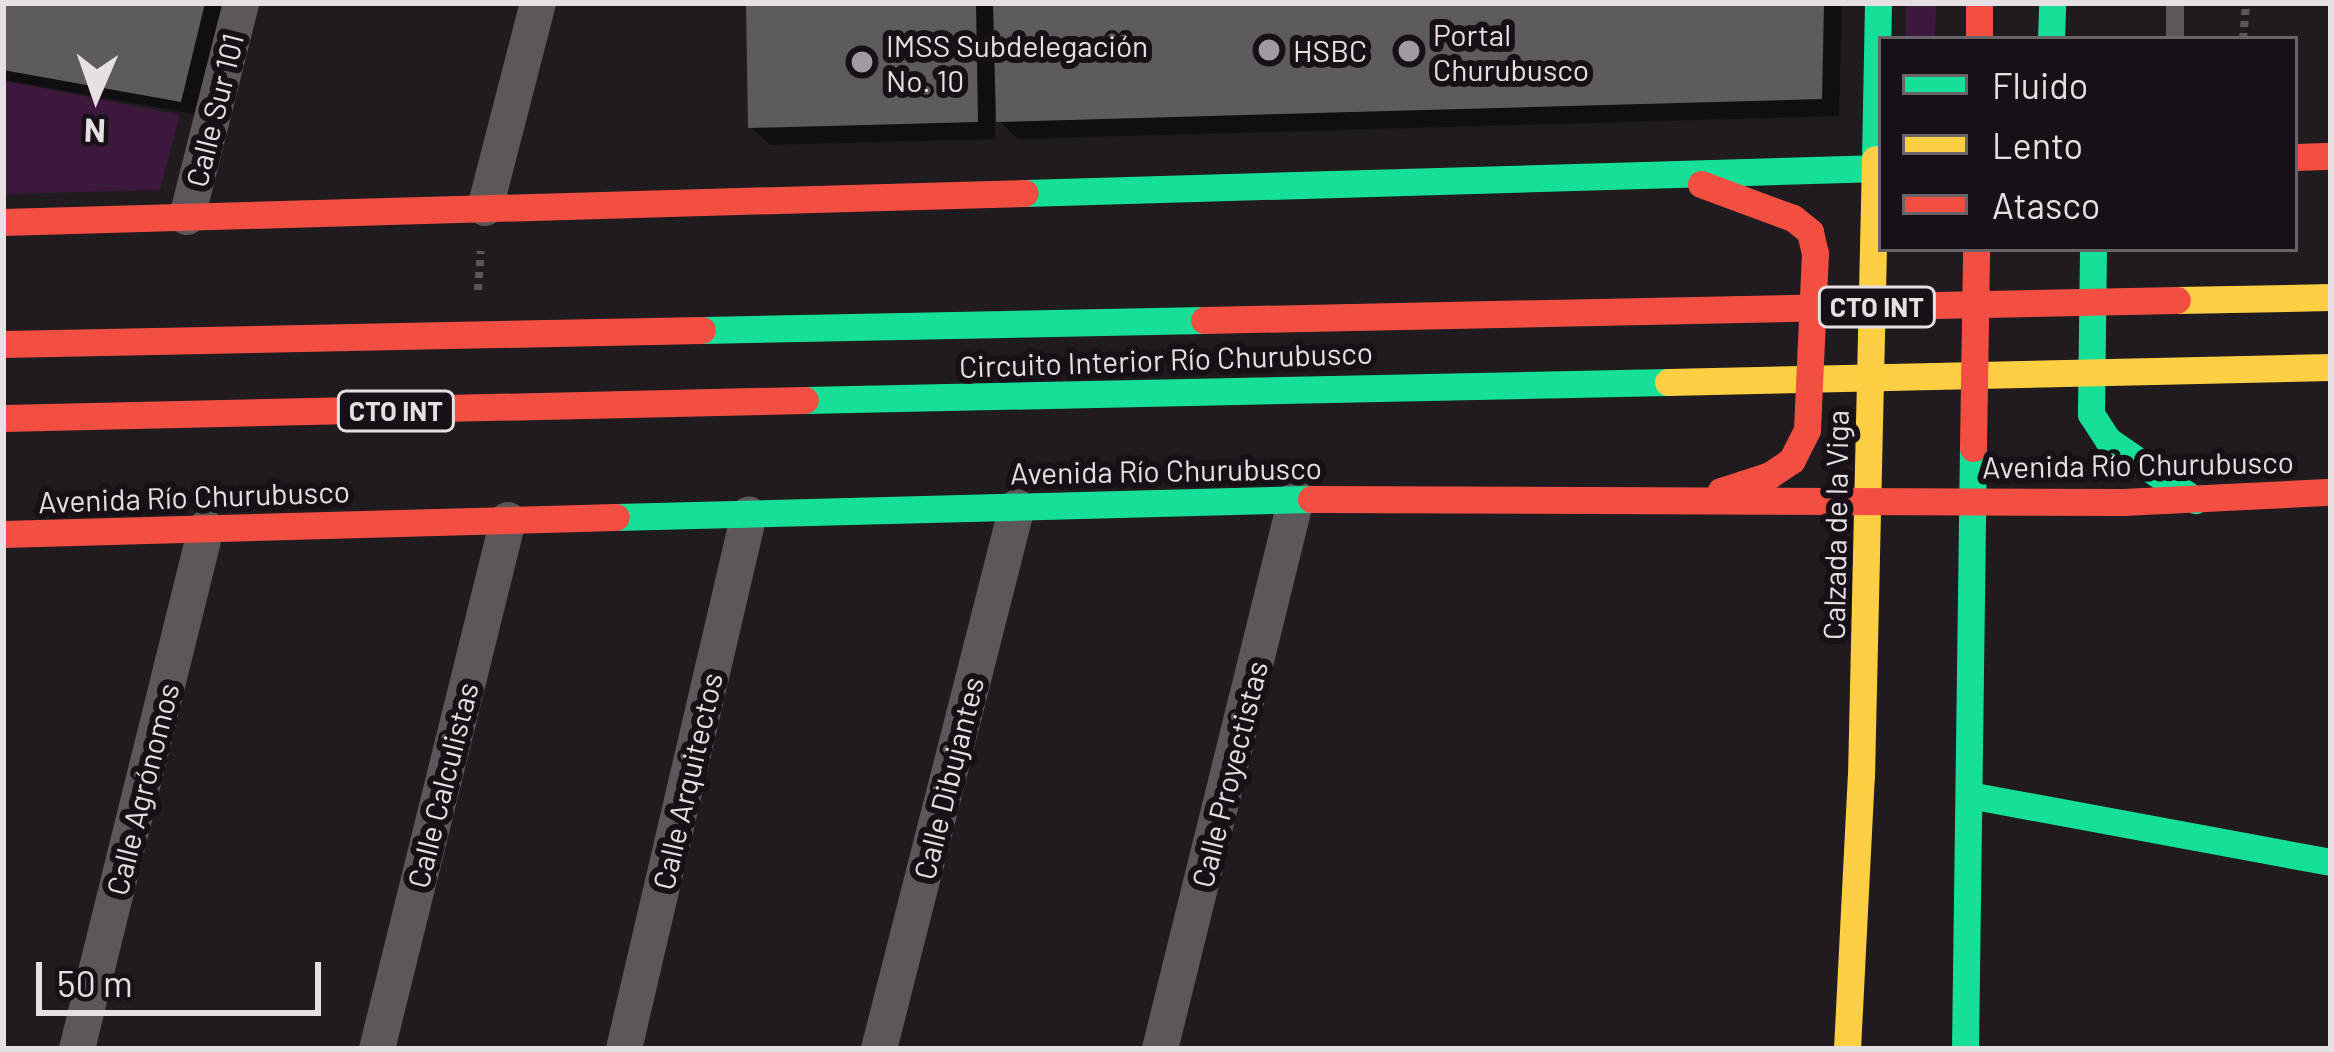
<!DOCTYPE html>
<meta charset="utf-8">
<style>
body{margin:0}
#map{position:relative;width:2334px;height:1052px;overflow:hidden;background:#1f1b1f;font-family:Barlow,sans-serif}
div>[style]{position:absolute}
.green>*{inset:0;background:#3c193c}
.shadow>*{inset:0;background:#0007}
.building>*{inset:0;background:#5e5b5e}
.path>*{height:8px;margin-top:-4px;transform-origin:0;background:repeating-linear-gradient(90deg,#5a565a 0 6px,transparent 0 12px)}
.lane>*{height:18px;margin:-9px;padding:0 9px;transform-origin:9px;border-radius:9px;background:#5b575a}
.street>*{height:36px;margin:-18px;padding:0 18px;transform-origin:18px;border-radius:18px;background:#5b575a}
.fast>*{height:27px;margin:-13.5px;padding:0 13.5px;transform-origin:13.5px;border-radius:13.5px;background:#16e098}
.slow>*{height:27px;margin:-13.5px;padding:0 13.5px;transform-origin:13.5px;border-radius:13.5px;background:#ffcf43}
.jam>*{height:27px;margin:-13.5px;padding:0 13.5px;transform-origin:13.5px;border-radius:13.5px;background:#f24e42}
.dots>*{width:33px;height:33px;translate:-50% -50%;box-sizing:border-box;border:6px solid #181017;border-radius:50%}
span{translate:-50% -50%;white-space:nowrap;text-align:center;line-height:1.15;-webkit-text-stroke:12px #181017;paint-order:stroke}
.shield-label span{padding:3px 9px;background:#181017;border:3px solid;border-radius:9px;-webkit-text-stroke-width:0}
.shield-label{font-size:27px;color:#e6e0e5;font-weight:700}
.poi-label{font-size:30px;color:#e6e0e5}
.left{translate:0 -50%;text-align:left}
.street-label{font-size:30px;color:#e6e0e5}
.frame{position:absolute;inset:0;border:6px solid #e6e0e5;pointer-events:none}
.legend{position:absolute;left:1878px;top:36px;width:420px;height:216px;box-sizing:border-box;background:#181017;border:3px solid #6a6369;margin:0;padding:15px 21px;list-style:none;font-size:36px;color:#e6e0e5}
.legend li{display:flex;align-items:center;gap:24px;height:60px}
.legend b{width:60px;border:3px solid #6a6369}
.north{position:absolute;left:36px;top:36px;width:120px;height:120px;-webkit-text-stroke:9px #181017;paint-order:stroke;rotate:182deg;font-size:33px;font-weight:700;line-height:48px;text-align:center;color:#e6e0e5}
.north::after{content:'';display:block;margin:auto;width:42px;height:54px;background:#e6e0e5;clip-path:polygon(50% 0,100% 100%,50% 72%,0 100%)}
.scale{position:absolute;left:36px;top:962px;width:285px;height:54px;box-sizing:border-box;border:6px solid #e6e0e5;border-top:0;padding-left:15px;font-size:36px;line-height:42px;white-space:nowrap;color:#e6e0e5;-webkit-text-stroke:9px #181017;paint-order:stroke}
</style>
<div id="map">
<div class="green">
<i style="clip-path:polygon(1906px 3px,1936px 3px,1935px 39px,1906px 39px)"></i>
<i style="clip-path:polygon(3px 80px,180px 115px,160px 190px,3px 194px)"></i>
</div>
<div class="shadow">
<i style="clip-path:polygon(3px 3px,222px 3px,194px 114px,3px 80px)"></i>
<i style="clip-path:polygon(749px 3px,1842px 3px,1839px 116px,1018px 139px,995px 116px,995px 139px,770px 145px,751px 127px)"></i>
</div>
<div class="building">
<i style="clip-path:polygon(3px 3px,205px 3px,181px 102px,3px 70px)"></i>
<i style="clip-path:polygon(746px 3px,976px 3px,978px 122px,748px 128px)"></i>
<i style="clip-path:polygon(993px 3px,1824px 3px,1822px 99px,996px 122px)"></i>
</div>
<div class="path">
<i style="left:2243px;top:39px;width:36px;rotate:-85deg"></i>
<i style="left:478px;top:290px;width:39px;rotate:-86deg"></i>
</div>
<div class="lane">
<i style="left:2175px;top:39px;width:36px;rotate:-90deg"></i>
</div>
<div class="street">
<i style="left:485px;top:208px;width:212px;rotate:-75.5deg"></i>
<i style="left:187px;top:217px;width:221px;rotate:-75.8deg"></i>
<i style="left:77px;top:1049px;width:537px;rotate:-76.09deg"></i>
<i style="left:377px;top:1049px;width:545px;rotate:-76.09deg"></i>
<i style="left:624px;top:1049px;width:549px;rotate:-76.85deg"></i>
<i style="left:879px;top:1049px;width:559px;rotate:-75.72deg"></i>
<i style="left:1160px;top:1049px;width:567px;rotate:-76.11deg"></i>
</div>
<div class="fast">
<i style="left:2051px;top:39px;width:36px;rotate:-88deg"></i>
<i style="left:1875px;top:159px;width:156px;rotate:-88.9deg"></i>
<i style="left:1025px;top:193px;width:856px;rotate:-1.67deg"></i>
<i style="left:2093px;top:249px;width:165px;rotate:90.7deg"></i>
<i style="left:2091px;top:414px;width:31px;rotate:57deg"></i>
<i style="left:2108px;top:440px;width:106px;rotate:34.6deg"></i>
<i style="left:702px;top:330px;width:502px;rotate:-1.14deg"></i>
<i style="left:805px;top:400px;width:863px;rotate:-1.19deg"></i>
<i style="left:616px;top:517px;width:695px;rotate:-1.48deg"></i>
<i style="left:1969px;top:795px;width:368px;rotate:10.5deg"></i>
<i style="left:1965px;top:1049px;width:601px;rotate:-89.24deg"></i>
</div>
<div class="slow">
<i style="left:2177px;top:300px;width:154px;rotate:-1.1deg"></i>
<i style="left:1668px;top:382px;width:663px;rotate:-1.3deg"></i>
<i style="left:1847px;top:1049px;width:273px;rotate:-87.1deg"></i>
<i style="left:1861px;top:776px;width:617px;rotate:-88.7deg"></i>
</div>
<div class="jam">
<i style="left:1979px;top:3px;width:36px;rotate:90deg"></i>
<i style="left:2295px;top:157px;width:36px;rotate:-2deg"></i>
<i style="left:1701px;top:184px;width:98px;rotate:20.3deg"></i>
<i style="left:1793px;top:218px;width:22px;rotate:39deg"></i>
<i style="left:1810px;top:232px;width:22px;rotate:77deg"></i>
<i style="left:1815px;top:253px;width:177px;rotate:92.6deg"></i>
<i style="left:1807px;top:430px;width:34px;rotate:117deg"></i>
<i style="left:1792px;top:460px;width:27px;rotate:146deg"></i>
<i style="left:1770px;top:475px;width:52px;rotate:161.9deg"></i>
<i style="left:3px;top:222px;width:1022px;rotate:-1.63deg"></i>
<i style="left:1204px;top:320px;width:973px;rotate:-1.18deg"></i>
<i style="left:3px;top:344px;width:699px;rotate:-1.15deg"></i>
<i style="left:3px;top:418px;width:802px;rotate:-1.29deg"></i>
<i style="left:1973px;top:448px;width:199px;rotate:-89.1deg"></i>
<i style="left:1311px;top:499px;width:812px;rotate:0.21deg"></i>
<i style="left:2123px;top:502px;width:208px;rotate:-2.8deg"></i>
<i style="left:3px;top:534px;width:613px;rotate:-1.59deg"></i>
</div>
<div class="dots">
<i style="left:1269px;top:50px;background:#a09ba0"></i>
<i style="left:1409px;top:51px;background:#a09ba0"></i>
<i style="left:862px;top:62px;background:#a09ba0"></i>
</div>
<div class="shield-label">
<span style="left:1877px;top:307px">CTO INT</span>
<span style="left:396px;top:411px">CTO INT</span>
</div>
<div class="poi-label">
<span class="left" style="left:1433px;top:51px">Portal<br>Churubusco</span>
<span class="left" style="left:886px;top:62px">IMSS Subdelegación<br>No. 10</span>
<span class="left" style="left:1293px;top:50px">HSBC</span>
</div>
<div class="street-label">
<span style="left:214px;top:110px;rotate:-76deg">Calle Sur 101</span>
<span style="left:1166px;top:359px;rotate:-2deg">Circuito Interior Río Churubusco</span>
<span style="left:2138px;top:464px;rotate:-1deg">Avenida Río Churubusco</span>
<span style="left:1166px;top:470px;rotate:-1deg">Avenida Río Churubusco</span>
<span style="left:194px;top:496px;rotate:-2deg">Avenida Río Churubusco</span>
<span style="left:1835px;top:525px;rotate:-89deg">Calzada de la Viga</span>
<span style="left:1229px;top:774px;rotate:-76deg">Calle Proyectistas</span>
<span style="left:948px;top:778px;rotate:-76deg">Calle Dibujantes</span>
<span style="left:687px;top:781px;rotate:-77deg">Calle Arquitectos</span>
<span style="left:442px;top:785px;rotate:-76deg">Calle Calculistas</span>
<span style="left:142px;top:789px;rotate:-76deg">Calle Agrónomos</span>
</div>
<div class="frame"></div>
<ul class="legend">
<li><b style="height:15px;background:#16e098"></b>Fluido</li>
<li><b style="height:15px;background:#ffcf43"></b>Lento</li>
<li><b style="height:15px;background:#f24e42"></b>Atasco</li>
</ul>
<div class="north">N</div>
<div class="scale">50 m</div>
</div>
